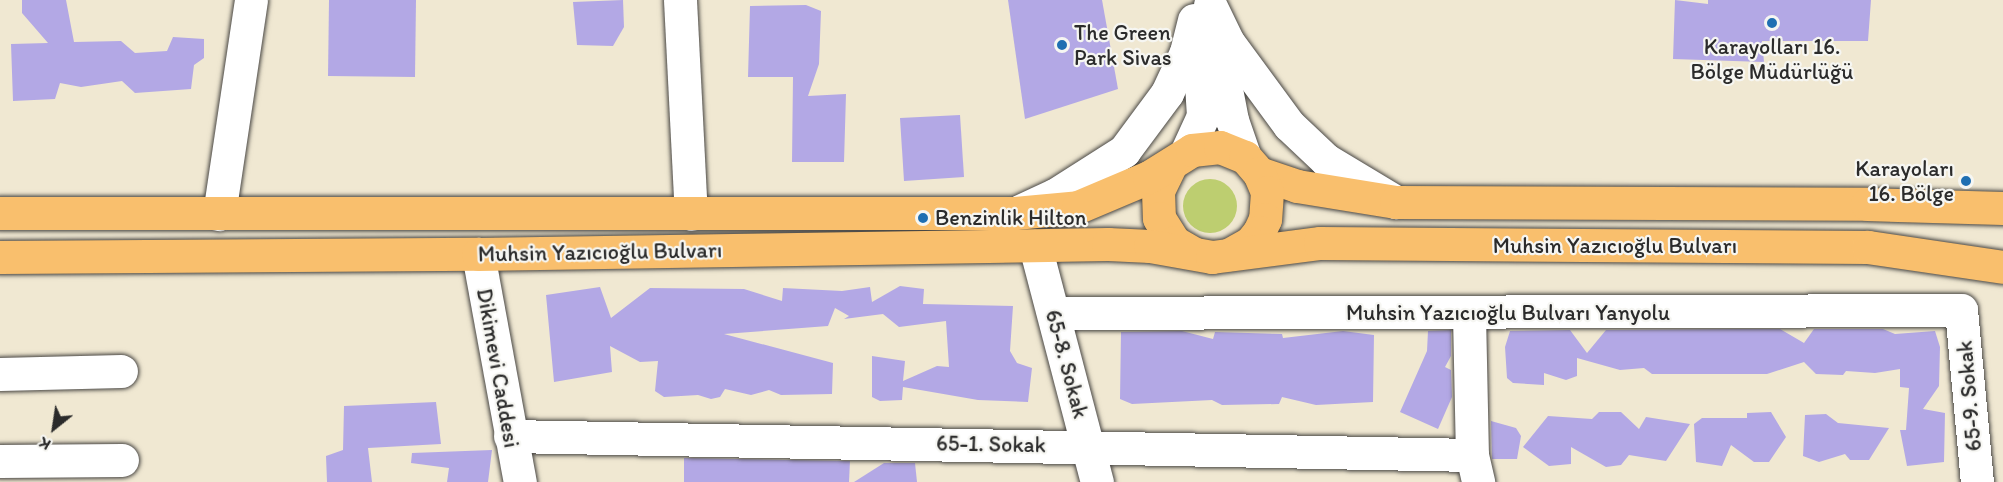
<!DOCTYPE html>
<meta charset="utf-8">
<style>
body{margin:0}
#map{position:relative;width:2003px;height:482px;overflow:hidden;background:#f0e8d2;font-family:Itim,sans-serif}
div>[style]{position:absolute}
.green>*{inset:0;background:#bdce70}
.round{border-radius:50%}
.building>*{inset:0;background:#b3a8e5}
.roads{filter:drop-shadow(0 0 2px #494744) drop-shadow(0 0 2px #494744)}
.minor>*{height:33px;margin:-16.5px;padding:0 16.5px;transform-origin:16.5px;border-radius:16.5px;background:#fff}
.major>*{height:33px;margin:-16.5px;padding:0 16.5px;transform-origin:16.5px;border-radius:16.5px;background:#f9bf6d}
.dots>*{width:16px;height:16px;translate:-50% -50%;box-sizing:border-box;border:3px solid #f6f6f2;border-radius:50%}
span{translate:-50% -50%;white-space:nowrap;text-align:center;line-height:1.15;-webkit-text-stroke:4.5px #f6f6f2;paint-order:stroke}
.poi-label{font-size:22px;color:#2b2b2b}
.left{translate:0 -50%;text-align:left}
.right{translate:-100% -50%;text-align:right}
.street-label{font-size:22px;color:#2b2b2b}
.north{position:absolute;left:24px;top:398px;width:60px;height:60px;-webkit-text-stroke:4px #f6f6f2;paint-order:stroke;rotate:210deg;font-size:16px;font-weight:700;line-height:24px;text-align:center;color:#2b2b2b}
.north::after{content:'';display:block;margin:auto;width:21px;height:27px;background:#2b2b2b;clip-path:polygon(50% 0,100% 100%,50% 72%,0 100%)}
</style>
<div id="map">
<div class="green">
<i class="round" style="left:1183px;top:179px;width:54px;height:54px"></i>
</div>
<div class="building">
<i style="clip-path:polygon(22px 0,66px 0,74px 42px,121px 41px,135px 53px,167px 51px,173px 37px,204px 39px,204px 58px,194px 65px,191px 89px,135px 93px,122px 81px,81px 87px,60px 83px,55px 99px,13px 101px,11px 44px,48px 43px,22px 13px)"></i>
<i style="clip-path:polygon(329px 0,416px 0,415px 77px,328px 76px)"></i>
<i style="clip-path:polygon(623px 0,624px 27px,613px 46px,577px 45px,573px 2px)"></i>
<i style="clip-path:polygon(1008px 0,1102px 0,1118px 89px,1025px 119px)"></i>
<i style="clip-path:polygon(1675px 0,1708px 4px,1708px 0,1871px 0,1868px 41px,1762px 41px,1764px 62px,1673px 59px)"></i>
<i style="clip-path:polygon(806px 5px,821px 11px,819px 64px,808px 96px,846px 94px,844px 162px,792px 162px,793px 77px,748px 77px,750px 6px)"></i>
<i style="clip-path:polygon(960px 115px,964px 177px,904px 181px,900px 118px)"></i>
<i style="clip-path:polygon(900px 286px,924px 289px,923px 304px,1013px 306px,1010px 351px,1017px 363px,1032px 368px,1028px 402px,978px 400px,903px 387px,902px 400px,880px 401px,872px 397px,872px 356px,905px 361px,903px 381px,937px 366px,949px 367px,946px 321px,899px 327px,883px 314px,844px 319px,849px 316px,835px 308px,828px 326px,724px 334px,833px 363px,832px 394px,781px 395px,769px 390px,751px 395px,725px 389px,720px 397px,711px 399px,698px 395px,664px 397px,655px 391px,658px 361px,640px 362px,610px 346px,612px 372px,554px 382px,546px 295px,600px 287px,611px 318px,650px 288px,744px 289px,782px 301px,783px 288px,842px 291px,870px 287px,872px 302px)"></i>
<i style="clip-path:polygon(1738px 329px,1780px 329px,1804px 343px,1814px 329px,1883px 329px,1895px 334px,1935px 331px,1940px 347px,1939px 386px,1923px 409px,1945px 413px,1944px 462px,1907px 466px,1900px 430px,1906px 430px,1909px 388px,1900px 387px,1900px 369px,1875px 373px,1846px 371px,1843px 375px,1816px 374px,1804px 362px,1767px 374px,1652px 374px,1644px 368px,1620px 370px,1577px 358px,1577px 376px,1566px 380px,1544px 373px,1544px 385px,1513px 383px,1507px 378px,1505px 347px,1510px 331px,1570px 330px,1587px 353px,1606px 330px)"></i>
<i style="clip-path:polygon(1451px 330px,1451px 356px,1445px 367px,1451px 370px,1452px 397px,1438px 429px,1400px 412px,1427px 351px,1428px 331px)"></i>
<i style="clip-path:polygon(1182px 331px,1213px 339px,1215px 332px,1282px 334px,1283px 338px,1343px 331px,1374px 335px,1373px 402px,1316px 405px,1282px 397px,1279px 404px,1222px 405px,1212px 400px,1132px 404px,1120px 399px,1121px 332px)"></i>
<i style="clip-path:polygon(436px 402px,441px 444px,368px 448px,372px 482px,327px 482px,326px 456px,343px 450px,344px 406px)"></i>
<i style="clip-path:polygon(1599px 412px,1621px 412px,1639px 429px,1646px 417px,1690px 424px,1666px 461px,1629px 455px,1621px 465px,1606px 467px,1571px 447px,1571px 464px,1549px 466px,1523px 447px,1548px 416px,1592px 419px)"></i>
<i style="clip-path:polygon(1771px 412px,1786px 437px,1769px 462px,1754px 462px,1731px 445px,1722px 466px,1696px 462px,1694px 424px,1702px 418px,1747px 418px,1747px 413px)"></i>
<i style="clip-path:polygon(1826px 414px,1838px 423px,1889px 428px,1869px 460px,1850px 460px,1845px 454px,1819px 462px,1803px 456px,1805px 415px)"></i>
<i style="clip-path:polygon(1491px 421px,1516px 428px,1521px 436px,1517px 459px,1492px 459px)"></i>
<i style="clip-path:polygon(492px 450px,488px 482px,447px 482px,449px 468px,411px 463px,412px 453px)"></i>
<i style="clip-path:polygon(684px 458px,850px 461px,849px 482px,684px 482px)"></i>
<i style="clip-path:polygon(884px 463px,915px 463px,917px 482px,854px 482px)"></i>
</div>
<div class="roads">
<div class="minor">
<i style="left:680px;top:0;width:214px;rotate:87.1deg"></i>
<i style="left:1210px;top:5px;width:41px;rotate:64.1deg"></i>
<i style="left:1228px;top:42px;width:103px;rotate:53.7deg"></i>
<i style="left:1289px;top:125px;width:51px;rotate:43.4deg"></i>
<i style="left:1326px;top:160px;width:82px;rotate:31deg"></i>
<i style="left:1216px;top:37px;width:85px;rotate:79.1deg"></i>
<i style="left:1232px;top:120px;width:39px;rotate:71deg"></i>
<i style="left:1186px;top:153px;width:41px;rotate:-65.3deg"></i>
<i style="left:1203px;top:116px;width:64px;rotate:-93.6deg"></i>
<i style="left:1020px;top:211px;width:38px;rotate:-25deg"></i>
<i style="left:1055px;top:195px;width:82px;rotate:-32.5deg"></i>
<i style="left:1124px;top:151px;width:72px;rotate:-53.4deg"></i>
<i style="left:1167px;top:93px;width:45px;rotate:-65.1deg"></i>
<i style="left:1186px;top:52px;width:33px;rotate:-76deg"></i>
<i style="left:219px;top:214px;width:216px;rotate:-81.5deg"></i>
<i style="left:1035px;top:246px;width:244px;rotate:75.3deg"></i>
<i style="left:478px;top:254px;width:232px;rotate:79.6deg"></i>
<i style="left:1054px;top:313px;width:907px;rotate:-0.19deg"></i>
<i style="left:1961px;top:310px;width:173px;rotate:84.7deg"></i>
<i style="left:1469px;top:314px;width:141px;rotate:88.8deg"></i>
<i style="left:1472px;top:455px;width:28px;rotate:77deg"></i>
<i style="left:0;top:374px;width:121px;rotate:-1.4deg"></i>
<i style="left:510px;top:436px;width:962px;rotate:1.13deg"></i>
<i style="left:0;top:461px;width:122px;rotate:-0.5deg"></i>
</div>
<div class="major">
<i style="left:1170px;top:166px;width:28px;rotate:116deg"></i>
<i style="left:1158px;top:191px;width:27px;rotate:88deg"></i>
<i style="left:1159px;top:218px;width:28px;rotate:58deg"></i>
<i style="left:1174px;top:242px;width:22px;rotate:30deg"></i>
<i style="left:1259px;top:173px;width:40px;rotate:18.9deg"></i>
<i style="left:1297px;top:186px;width:100px;rotate:9.2deg"></i>
<i style="left:1396px;top:202px;width:471px;rotate:0.2deg"></i>
<i style="left:1867px;top:204px;width:136px;rotate:1.7deg"></i>
<i style="left:0;top:213px;width:1015px"></i>
<i style="left:1015px;top:213px;width:63px;rotate:-5.4deg"></i>
<i style="left:1078px;top:207px;width:77px;rotate:-22.9deg"></i>
<i style="left:1149px;top:177px;width:51px;rotate:-32.1deg"></i>
<i style="left:1192px;top:150px;width:28px;rotate:-6deg"></i>
<i style="left:1220px;top:147px;width:27px;rotate:22deg"></i>
<i style="left:1245px;top:157px;width:21px;rotate:49deg"></i>
<i style="left:1259px;top:173px;width:21px;rotate:67deg"></i>
<i style="left:1267px;top:192px;width:27px;rotate:94deg"></i>
<i style="left:1265px;top:219px;width:14px;rotate:115deg"></i>
<i style="left:1259px;top:232px;width:14px;rotate:129deg"></i>
<i style="left:1250px;top:243px;width:23px;rotate:151deg"></i>
<i style="left:0;top:257px;width:478px;rotate:-0.4deg"></i>
<i style="left:478px;top:254px;width:630px;rotate:-0.91deg"></i>
<i style="left:1108px;top:244px;width:42px;rotate:2.7deg"></i>
<i style="left:1150px;top:246px;width:63px;rotate:10.1deg"></i>
<i style="left:1212px;top:257px;width:109px;rotate:-7.4deg"></i>
<i style="left:1320px;top:243px;width:548px;rotate:0.42deg"></i>
<i style="left:1868px;top:247px;width:136px;rotate:8.4deg"></i>
</div>
</div>
<div class="dots">
<i style="left:1772px;top:23px;background:#1f6fb2"></i>
<i style="left:1062px;top:45px;background:#1f6fb2"></i>
<i style="left:1966px;top:181px;background:#1f6fb2"></i>
<i style="left:923px;top:218px;background:#1f6fb2"></i>
</div>
<div class="poi-label">
<span class="left" style="left:1074px;top:45px">The Green<br>Park Sivas</span>
<span style="left:1772px;top:59px">Karayolları 16.<br>Bölge Müdürlüğü</span>
<span class="right" style="left:1954px;top:181px">Karayoları<br>16. Bölge</span>
<span class="left" style="left:935px;top:218px">Benzinlik Hilton</span>
</div>
<div class="street-label">
<span style="left:1615px;top:246px">Muhsin Yazıcıoğlu Bulvarı</span>
<span style="left:600px;top:252px;rotate:-1deg">Muhsin Yazıcıoğlu Bulvarı</span>
<span style="left:1508px;top:313px">Muhsin Yazıcıoğlu Bulvarı Yanyolu</span>
<span style="left:1067px;top:364px;rotate:75deg">65-8. Sokak</span>
<span style="left:498px;top:368px;rotate:80deg">Dikimevi Caddesi</span>
<span style="left:1969px;top:396px;rotate:-95deg">65-9. Sokak</span>
<span style="left:991px;top:444px;rotate:1deg">65-1. Sokak</span>
</div>
<div class="north">K</div>
</div>
